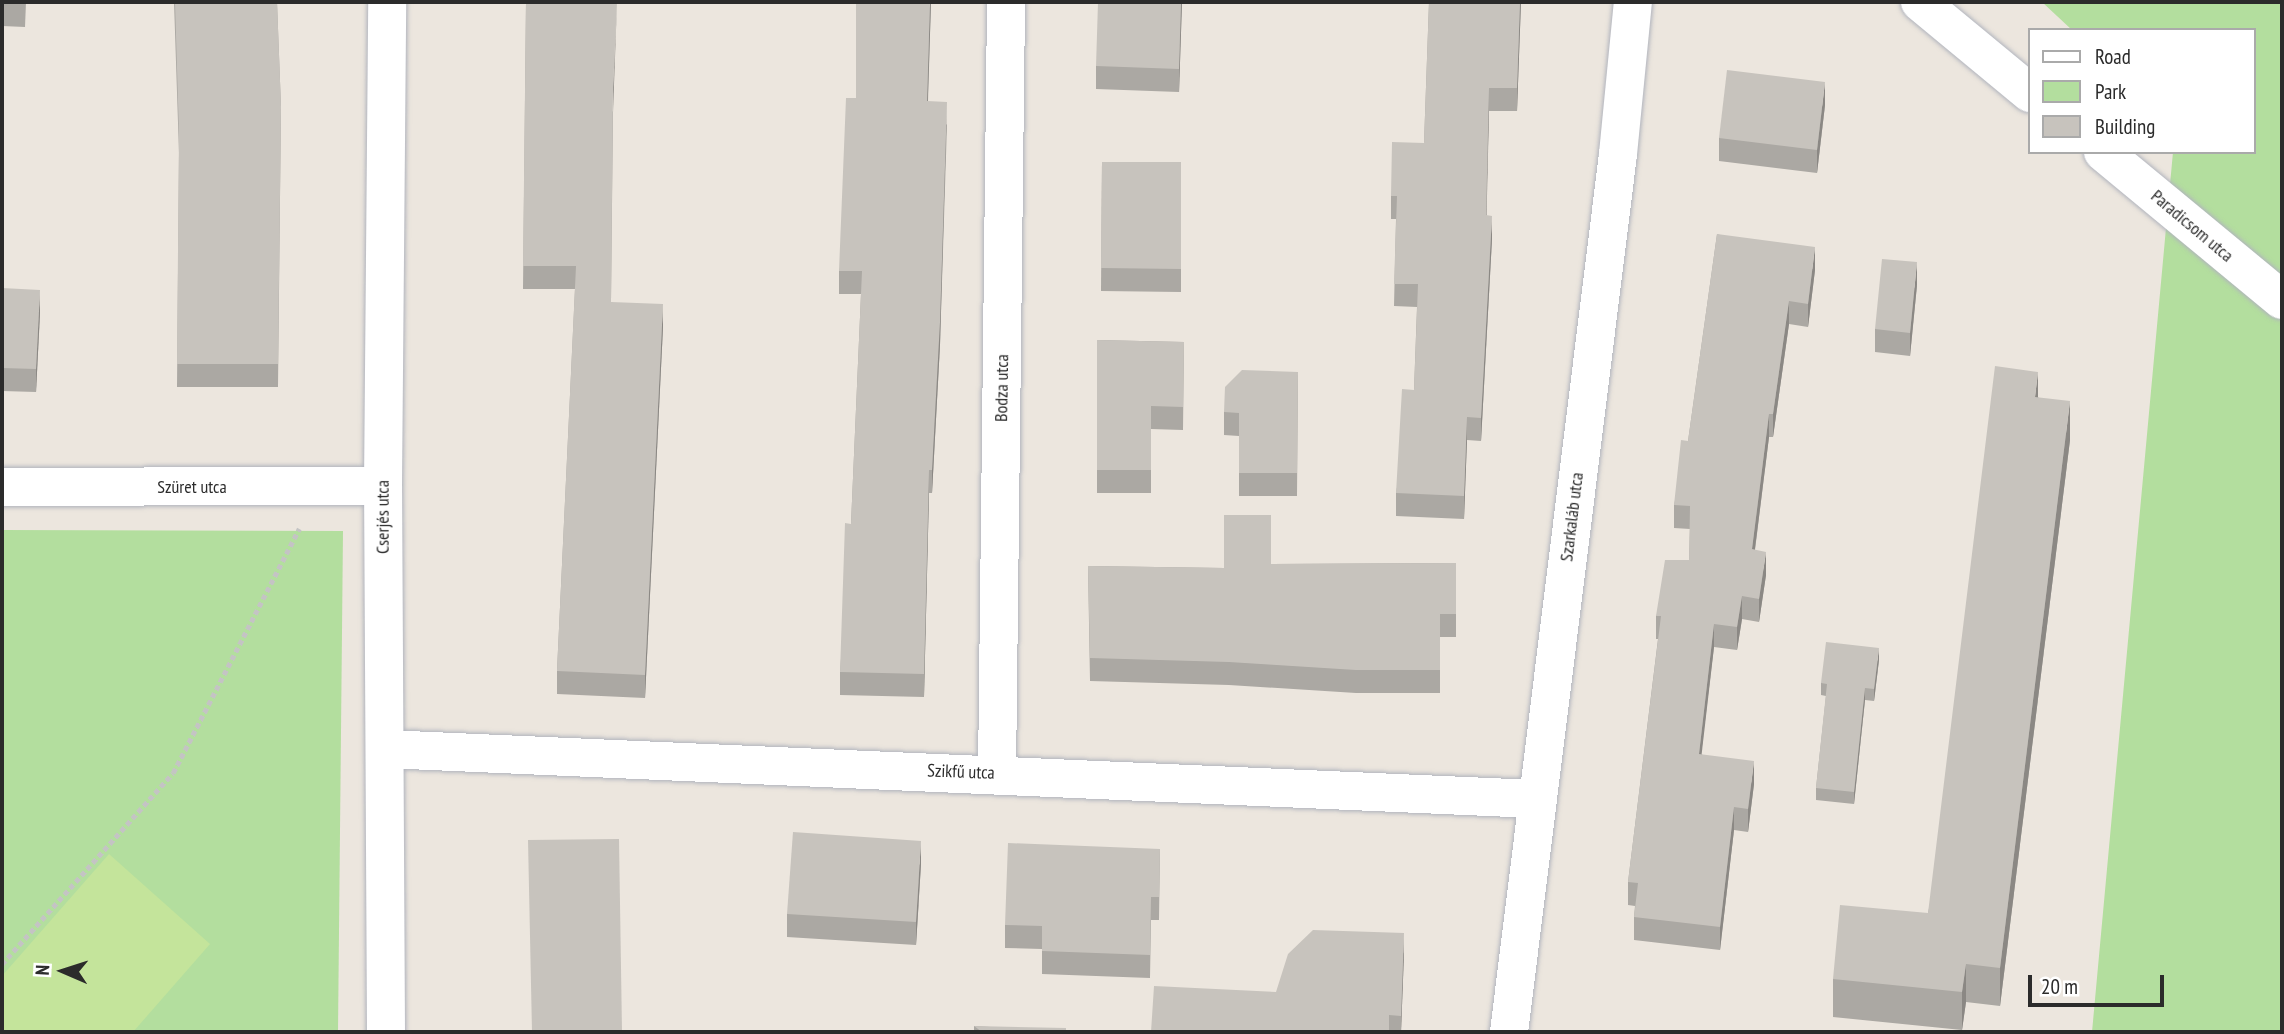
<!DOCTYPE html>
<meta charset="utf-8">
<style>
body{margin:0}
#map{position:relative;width:2284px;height:1034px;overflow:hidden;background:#ece6de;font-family:"PT Sans Narrow",sans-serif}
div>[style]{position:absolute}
.green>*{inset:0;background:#b3de9e}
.pitch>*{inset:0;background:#c4e49b}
.path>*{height:4.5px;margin-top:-2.25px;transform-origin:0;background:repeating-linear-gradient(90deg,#c4c4c4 0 5px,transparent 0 8.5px)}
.roads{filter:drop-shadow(0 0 2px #b1b4bd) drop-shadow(0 0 2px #b1b4bd)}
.minor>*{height:38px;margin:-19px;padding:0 19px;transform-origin:19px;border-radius:19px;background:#fff}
.wall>*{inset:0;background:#aba8a3}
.shaded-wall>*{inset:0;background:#8b8884}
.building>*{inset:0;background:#c7c3bd}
span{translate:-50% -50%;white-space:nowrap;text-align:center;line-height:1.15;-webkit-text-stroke:5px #fff;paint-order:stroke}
.street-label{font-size:18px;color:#2b2b2b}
.frame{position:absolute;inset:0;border:4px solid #2b2b2b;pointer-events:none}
.legend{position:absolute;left:2028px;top:28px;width:228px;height:126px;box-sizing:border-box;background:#fff;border:2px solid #aaa;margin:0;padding:9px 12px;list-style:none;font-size:21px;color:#2b2b2b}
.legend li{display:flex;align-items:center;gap:14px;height:35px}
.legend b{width:35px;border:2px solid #aaa}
.north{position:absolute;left:28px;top:936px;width:70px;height:70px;-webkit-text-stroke:5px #fff;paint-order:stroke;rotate:273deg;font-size:19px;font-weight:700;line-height:28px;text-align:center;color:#2b2b2b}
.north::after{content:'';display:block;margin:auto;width:24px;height:32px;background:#2b2b2b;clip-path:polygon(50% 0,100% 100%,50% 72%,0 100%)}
.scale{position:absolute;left:2028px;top:975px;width:136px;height:32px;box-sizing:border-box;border:4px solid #2b2b2b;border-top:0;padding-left:9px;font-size:21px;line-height:24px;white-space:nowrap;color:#2b2b2b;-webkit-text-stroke:5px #fff;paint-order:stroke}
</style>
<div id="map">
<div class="green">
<i style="clip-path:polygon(2042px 2px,2282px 2px,2282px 1032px,2092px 1032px,2173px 152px,2254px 152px,2254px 30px,2072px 30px)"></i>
<i style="clip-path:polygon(2px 530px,343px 531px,338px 1032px,2px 1032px)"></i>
</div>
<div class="pitch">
<i style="clip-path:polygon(109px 854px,210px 944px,133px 1032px,2px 1032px,2px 976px)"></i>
</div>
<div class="path">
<i style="left:2px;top:964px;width:256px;rotate:-48.2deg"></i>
<i style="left:173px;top:773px;width:275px;rotate:-62.7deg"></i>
</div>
<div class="roads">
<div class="minor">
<i style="left:1920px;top:2px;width:143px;rotate:39.6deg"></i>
<i style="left:2103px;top:152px;width:232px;rotate:39.6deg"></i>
<i style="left:2px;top:487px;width:381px;rotate:-0.2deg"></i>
<i style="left:385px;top:749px;width:1153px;rotate:2.49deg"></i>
<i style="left:997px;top:774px;width:772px;rotate:-89.33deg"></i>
<i style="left:386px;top:1032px;width:546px;rotate:-90.31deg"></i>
<i style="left:383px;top:486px;width:484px;rotate:-89.5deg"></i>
<i style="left:1509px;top:1032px;width:885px;rotate:-82.92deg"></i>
<i style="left:1618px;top:154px;width:153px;rotate:-84.4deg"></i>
</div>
</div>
<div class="wall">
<i style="clip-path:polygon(2px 2px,26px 2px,25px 27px,2px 26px)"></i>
<i style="clip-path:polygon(174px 2px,277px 2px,281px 107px,278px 387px,177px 387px,179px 153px)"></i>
<i style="clip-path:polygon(526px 2px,613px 112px,611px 302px,663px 327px,645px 698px,557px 694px,557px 671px,575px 289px,523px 289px)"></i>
<i style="clip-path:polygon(931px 2px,928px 102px,947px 125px,940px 345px,932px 493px,929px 493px,924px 697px,840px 695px,840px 672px,851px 524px,861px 294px,839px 294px,839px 271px)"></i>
<i style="clip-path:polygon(1182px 2px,1179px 92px,1096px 89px,1096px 66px)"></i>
<i style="clip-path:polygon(1429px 2px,1521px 2px,1517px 111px,1489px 111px,1486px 216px,1492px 239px,1481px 441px,1467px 440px,1464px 519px,1396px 516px,1396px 493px,1414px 390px,1417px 307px,1394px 306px,1396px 219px,1391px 219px,1391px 196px,1424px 143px)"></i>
<i style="clip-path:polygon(1825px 105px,1817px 173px,1719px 161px,1719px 138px)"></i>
<i style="clip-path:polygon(1102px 162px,1181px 162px,1181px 292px,1101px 291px)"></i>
<i style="clip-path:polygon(1717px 234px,1815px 270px,1808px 327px,1789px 324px,1773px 437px,1769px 437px,1755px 550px,1766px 575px,1759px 622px,1742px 619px,1737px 650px,1714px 647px,1701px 754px,1754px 784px,1748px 832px,1734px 830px,1720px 950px,1634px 940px,1634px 917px,1635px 906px,1628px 905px,1628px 882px,1658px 639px,1656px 639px,1656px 616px,1689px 560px,1690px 529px,1674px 528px,1674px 505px,1688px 441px)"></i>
<i style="clip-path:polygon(1917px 285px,1910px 356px,1875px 352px,1875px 329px)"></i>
<i style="clip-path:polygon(2px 288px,40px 313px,36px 392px,2px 391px)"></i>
<i style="clip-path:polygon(1097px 340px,1184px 342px,1183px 430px,1151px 429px,1151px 493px,1097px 493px)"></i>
<i style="clip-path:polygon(1298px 372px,1297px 496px,1239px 496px,1239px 436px,1224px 435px,1224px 412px)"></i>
<i style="clip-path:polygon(2038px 397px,2070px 440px,2000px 1006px,1966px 1002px,1962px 1030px,1833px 1017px,1833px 979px,1928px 913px)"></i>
<i style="clip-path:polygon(1456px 563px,1456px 637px,1440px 637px,1440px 693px,1356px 693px,1229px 685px,1090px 681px,1088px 566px,1224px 568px,1271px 564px)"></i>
<i style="clip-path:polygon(1879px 660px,1874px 701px,1865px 700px,1854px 804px,1816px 800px,1816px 788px,1826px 696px,1821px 695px,1821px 683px)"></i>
<i style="clip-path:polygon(1160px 849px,1159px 920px,1151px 920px,1150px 978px,1042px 974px,1042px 949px,1005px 948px,1005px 925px)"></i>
<i style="clip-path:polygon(921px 864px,916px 945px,787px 937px,787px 914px)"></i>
<i style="clip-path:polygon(1404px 953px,1401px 1032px,1151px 1032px)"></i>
<i style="clip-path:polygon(974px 1026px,1066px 1032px,974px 1032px)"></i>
</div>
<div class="shaded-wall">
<i style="clip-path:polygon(617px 2px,613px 112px,613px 89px)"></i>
<i style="clip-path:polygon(930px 2px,931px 2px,927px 124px,927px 101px)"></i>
<i style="clip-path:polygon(1181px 2px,1182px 2px,1179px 92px,1179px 69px)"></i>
<i style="clip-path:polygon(1520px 2px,1521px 2px,1517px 111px,1517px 88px)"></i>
<i style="clip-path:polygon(1825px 82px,1825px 105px,1817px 173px,1817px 150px)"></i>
<i style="clip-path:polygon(1489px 88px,1489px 111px,1486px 238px,1486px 215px)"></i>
<i style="clip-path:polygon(947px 102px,940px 345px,932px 493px,932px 470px)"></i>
<i style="clip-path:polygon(1492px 216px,1492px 239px,1481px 441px,1481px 418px)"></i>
<i style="clip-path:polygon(1815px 247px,1815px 270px,1808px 327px,1808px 304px)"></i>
<i style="clip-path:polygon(1917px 262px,1917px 285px,1910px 356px,1910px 333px)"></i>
<i style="clip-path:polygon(40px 290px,40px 313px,36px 392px,36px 369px)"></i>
<i style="clip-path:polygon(1789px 301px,1789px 324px,1773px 437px,1773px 414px)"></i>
<i style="clip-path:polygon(663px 304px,663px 327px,645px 698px,645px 675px)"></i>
<i style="clip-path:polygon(2038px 372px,2038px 410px,2035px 397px)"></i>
<i style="clip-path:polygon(2070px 401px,2070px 440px,2000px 1006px,2000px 968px)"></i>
<i style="clip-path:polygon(1769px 414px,1769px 437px,1752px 572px,1752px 549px)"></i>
<i style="clip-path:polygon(1467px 417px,1467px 440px,1464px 519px,1464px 496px)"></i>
<i style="clip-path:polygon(929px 470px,929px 493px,924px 697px,924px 674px)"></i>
<i style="clip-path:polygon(1766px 552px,1766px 575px,1759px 622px,1759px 599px)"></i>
<i style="clip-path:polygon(1742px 596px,1742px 619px,1737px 650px,1737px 627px)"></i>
<i style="clip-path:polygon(1714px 624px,1714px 647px,1699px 777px,1699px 754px)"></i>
<i style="clip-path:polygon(1879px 648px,1879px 660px,1874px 701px,1874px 689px)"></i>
<i style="clip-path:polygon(1865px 688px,1865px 700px,1854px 804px,1854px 792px)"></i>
<i style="clip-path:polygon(1754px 761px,1754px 784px,1748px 832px,1748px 809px)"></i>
<i style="clip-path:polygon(1734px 807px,1734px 830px,1720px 950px,1720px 927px)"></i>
<i style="clip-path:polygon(921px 841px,921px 864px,916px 945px,916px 922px)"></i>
<i style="clip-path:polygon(1404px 933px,1404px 953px,1401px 1032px,1401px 1016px)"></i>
<i style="clip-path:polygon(1966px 964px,1966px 1002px,1962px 1030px,1962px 992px)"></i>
</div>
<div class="building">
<i style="clip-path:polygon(2px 2px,25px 2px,25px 4px,2px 3px)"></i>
<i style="clip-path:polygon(175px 2px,277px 2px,281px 107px,278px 364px,177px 364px,179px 134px)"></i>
<i style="clip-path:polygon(526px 2px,617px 2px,613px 89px,611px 302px,663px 304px,645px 675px,557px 671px,576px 266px,523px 266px)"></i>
<i style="clip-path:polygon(856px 2px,930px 2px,927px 101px,947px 102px,940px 322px,932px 470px,929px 470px,924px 674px,840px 672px,845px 523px,851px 524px,862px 271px,839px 271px,846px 98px,856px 98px)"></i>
<i style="clip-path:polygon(1098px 2px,1181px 2px,1179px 69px,1096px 66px)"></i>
<i style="clip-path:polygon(1429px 2px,1520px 2px,1517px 88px,1489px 88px,1486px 215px,1492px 216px,1481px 418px,1467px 417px,1464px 496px,1396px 493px,1402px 389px,1414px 390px,1418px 284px,1394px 284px,1397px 196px,1391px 196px,1392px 142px,1424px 143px)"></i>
<i style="clip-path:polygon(1727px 70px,1825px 82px,1817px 150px,1719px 138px)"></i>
<i style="clip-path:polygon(1102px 162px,1181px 162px,1181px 269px,1101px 268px)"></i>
<i style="clip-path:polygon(1717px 234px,1815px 247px,1808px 304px,1789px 301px,1773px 414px,1769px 414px,1752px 549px,1766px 552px,1759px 599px,1742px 596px,1737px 627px,1714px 624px,1699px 754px,1754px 761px,1748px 809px,1734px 807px,1720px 927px,1634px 917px,1638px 883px,1628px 882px,1661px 616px,1656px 616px,1665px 560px,1689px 560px,1690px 506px,1674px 505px,1681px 440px,1688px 441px)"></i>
<i style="clip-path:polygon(1882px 259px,1917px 262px,1910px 333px,1875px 329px)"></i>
<i style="clip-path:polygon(2px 288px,40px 290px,36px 369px,2px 368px)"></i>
<i style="clip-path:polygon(1097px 340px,1184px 342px,1183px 407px,1151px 406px,1151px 470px,1097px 470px)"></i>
<i style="clip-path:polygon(1995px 366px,2038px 372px,2035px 397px,2070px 401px,2000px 968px,1966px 964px,1962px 992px,1833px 979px,1840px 905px,1928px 913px)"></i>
<i style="clip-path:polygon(1242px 370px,1298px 372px,1297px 473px,1239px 473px,1239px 413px,1224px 412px,1225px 387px)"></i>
<i style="clip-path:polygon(1224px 515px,1271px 515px,1271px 564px,1456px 563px,1456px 614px,1440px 614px,1440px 670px,1356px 670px,1229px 662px,1090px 658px,1088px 566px,1224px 568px)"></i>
<i style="clip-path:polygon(1826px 642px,1879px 648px,1874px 689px,1865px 688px,1854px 792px,1816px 788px,1827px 684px,1821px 683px)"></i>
<i style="clip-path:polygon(793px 832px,921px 841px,916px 922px,787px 914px)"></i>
<i style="clip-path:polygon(619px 839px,622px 1032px,532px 1032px,528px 840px)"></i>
<i style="clip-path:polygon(1008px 843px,1160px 849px,1159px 897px,1151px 897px,1150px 955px,1042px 951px,1042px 926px,1005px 925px)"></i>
<i style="clip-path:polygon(1313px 930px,1404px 933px,1401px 1016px,1389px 1015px,1389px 1032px,1151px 1032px,1154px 986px,1276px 992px,1288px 954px)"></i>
<i style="clip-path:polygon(974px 1026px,1066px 1028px,1066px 1032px,982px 1032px)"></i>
</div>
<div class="street-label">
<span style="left:2192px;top:226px;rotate:40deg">Paradicsom utca</span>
<span style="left:1002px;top:388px;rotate:-89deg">Bodza utca</span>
<span style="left:192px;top:487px">Szüret utca</span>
<span style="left:383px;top:517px;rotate:-90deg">Cserjés utca</span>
<span style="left:1572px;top:517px;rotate:-83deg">Szarkaláb utca</span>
<span style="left:961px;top:772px;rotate:2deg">Szikfű utca</span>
</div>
<div class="frame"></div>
<ul class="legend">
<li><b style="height:9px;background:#fff"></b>Road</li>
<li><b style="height:19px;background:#b3de9e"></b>Park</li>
<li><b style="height:19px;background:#c7c3bd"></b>Building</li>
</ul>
<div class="north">N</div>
<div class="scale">20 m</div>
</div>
